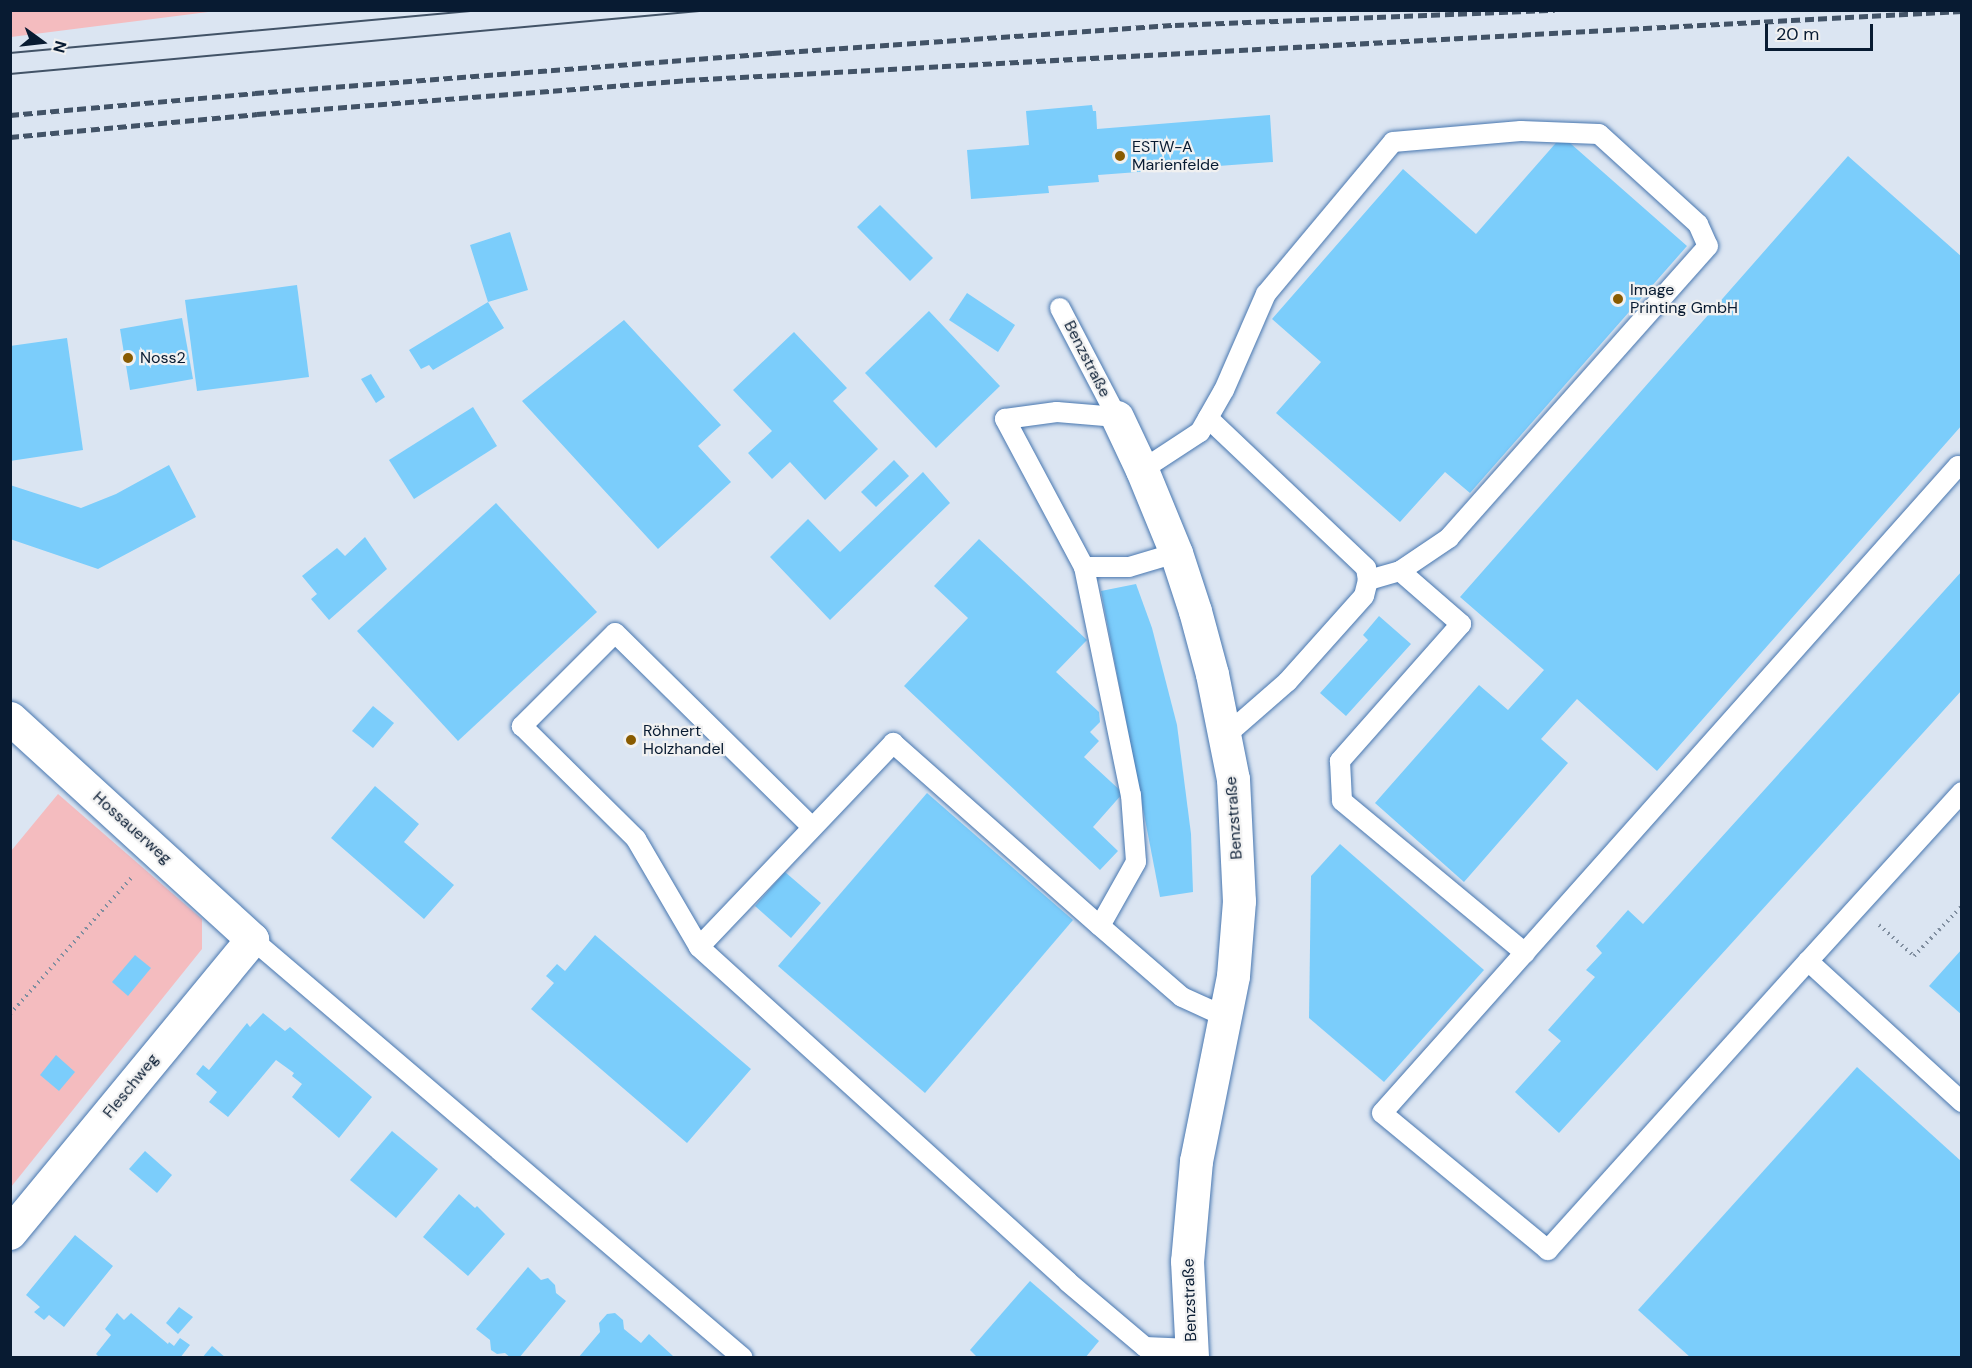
<!DOCTYPE html>
<meta charset="utf-8">
<style>
body{margin:0}
#map{position:relative;width:1972px;height:1368px;overflow:hidden;background:#dbe5f2;font-family:"DM Sans",sans-serif}
div>[style]{position:absolute}
.green>*{inset:0;background:#f4bcbf}
.building>*{inset:0;background:#7bcdfb}
.path>*{height:4px;margin-top:-2px;transform-origin:0;background:repeating-linear-gradient(90deg,#808e9f 0 1.5px,transparent 0 6px)}
.roads{filter:drop-shadow(0 0 2px #4877b0) drop-shadow(0 0 2px #4877b0)}
.service>*{height:20px;margin:-10px;padding:0 10px;transform-origin:10px;border-radius:10px;background:#fff}
.minor>*{height:33px;margin:-16.5px;padding:0 16.5px;transform-origin:16.5px;border-radius:16.5px;background:#fff}
.tram>*{height:1.5px;margin:-0.75px;padding:0 0.75px;transform-origin:0.75px;border-radius:0.75px;background:#425367}
.rail>*{height:4.5px;margin-top:-2.25px;transform-origin:0;background:repeating-linear-gradient(90deg,#425367 0 9px,transparent 0 13.5px)}
.dots>*{width:16px;height:16px;translate:-50% -50%;box-sizing:border-box;border:3px solid #f1f1f1;border-radius:50%}
span{translate:-50% -50%;white-space:nowrap;text-align:center;line-height:1.15;-webkit-text-stroke:4.5px #f1f1f1;paint-order:stroke}
.poi-label{font-size:16px;color:#081b32}
.left{translate:0 -50%;text-align:left}
.street-label{font-size:16px;color:#081b32}
.frame{position:absolute;inset:0;border:12px solid #081b32;pointer-events:none}
.north{position:absolute;left:12px;top:12px;width:60px;height:60px;-webkit-text-stroke:4px #f1f1f1;paint-order:stroke;rotate:105deg;font-size:16px;font-weight:700;line-height:24px;text-align:center;color:#081b32}
.north::after{content:'';display:block;margin:auto;width:21px;height:27px;background:#081b32;clip-path:polygon(50% 0,100% 100%,50% 72%,0 100%)}
.scale{position:absolute;left:1765px;top:24px;width:108px;height:27px;box-sizing:border-box;border:3px solid #081b32;border-top:0;padding-left:8px;font-size:18px;line-height:21px;white-space:nowrap;color:#081b32;-webkit-text-stroke:4px #f1f1f1;paint-order:stroke}
</style>
<div id="map">
<div class="green">
<i style="clip-path:polygon(11px 10px,216px 10px,216px 11px,11px 37px)"></i>
<i style="clip-path:polygon(58px 794px,202px 919px,202px 949px,11px 1187px,11px 851px)"></i>
</div>
<div class="building">
<i style="clip-path:polygon(1092px 105px,1093px 111px,1096px 111px,1097px 129px,1270px 115px,1273px 162px,1098px 175px,1099px 182px,1048px 186px,1049px 193px,971px 199px,967px 150px,1029px 145px,1026px 111px)"></i>
<i style="clip-path:polygon(1562px 136px,1687px 246px,1470px 493px,1445px 472px,1400px 522px,1276px 413px,1321px 362px,1272px 319px,1403px 169px,1476px 234px)"></i>
<i style="clip-path:polygon(1848px 156px,1962px 257px,1962px 425px,1657px 771px,1577px 699px,1541px 739px,1568px 763px,1464px 882px,1375px 803px,1479px 685px,1508px 710px,1544px 670px,1460px 597px)"></i>
<i style="clip-path:polygon(880px 205px,933px 258px,910px 281px,857px 227px)"></i>
<i style="clip-path:polygon(510px 232px,528px 290px,488px 302px,504px 328px,433px 370px,429px 365px,421px 369px,409px 350px,488px 302px,470px 245px)"></i>
<i style="clip-path:polygon(297px 285px,309px 377px,197px 391px,185px 300px)"></i>
<i style="clip-path:polygon(967px 293px,1015px 325px,998px 352px,949px 320px)"></i>
<i style="clip-path:polygon(929px 311px,1000px 386px,936px 448px,865px 373px)"></i>
<i style="clip-path:polygon(182px 318px,193px 379px,130px 390px,120px 329px)"></i>
<i style="clip-path:polygon(624px 320px,721px 425px,698px 446px,731px 482px,658px 549px,522px 401px)"></i>
<i style="clip-path:polygon(794px 332px,847px 388px,833px 401px,878px 449px,825px 500px,790px 462px,772px 479px,748px 453px,772px 431px,733px 390px)"></i>
<i style="clip-path:polygon(67px 338px,83px 450px,10px 461px,10px 346px)"></i>
<i style="clip-path:polygon(371px 374px,385px 397px,376px 403px,361px 379px)"></i>
<i style="clip-path:polygon(473px 407px,497px 446px,414px 499px,389px 460px)"></i>
<i style="clip-path:polygon(894px 460px,909px 476px,876px 507px,861px 492px)"></i>
<i style="clip-path:polygon(169px 465px,196px 517px,98px 569px,10px 539px,10px 485px,81px 508px,116px 494px)"></i>
<i style="clip-path:polygon(923px 472px,950px 503px,830px 620px,770px 557px,808px 519px,840px 552px)"></i>
<i style="clip-path:polygon(496px 503px,597px 612px,458px 741px,357px 631px)"></i>
<i style="clip-path:polygon(365px 537px,387px 569px,329px 620px,311px 599px,317px 594px,302px 576px,337px 548px,345px 556px)"></i>
<i style="clip-path:polygon(979px 539px,1087px 640px,1056px 672px,1099px 712px,1100px 722px,1090px 732px,1099px 741px,1084px 757px,1123px 793px,1093px 827px,1118px 851px,1100px 870px,904px 686px,968px 618px,934px 586px)"></i>
<i style="clip-path:polygon(1962px 571px,1962px 690px,1559px 1133px,1515px 1092px,1561px 1041px,1548px 1030px,1595px 977px,1586px 970px,1602px 953px,1596px 946px,1628px 910px,1643px 924px)"></i>
<i style="clip-path:polygon(1136px 584px,1152px 628px,1177px 725px,1191px 834px,1193px 892px,1160px 897px,1101px 591px)"></i>
<i style="clip-path:polygon(1379px 616px,1411px 644px,1346px 716px,1320px 693px,1368px 640px,1363px 635px)"></i>
<i style="clip-path:polygon(373px 706px,394px 723px,373px 748px,352px 731px)"></i>
<i style="clip-path:polygon(375px 786px,419px 824px,404px 842px,454px 885px,424px 919px,331px 838px)"></i>
<i style="clip-path:polygon(927px 793px,1073px 920px,925px 1093px,778px 966px)"></i>
<i style="clip-path:polygon(1340px 844px,1484px 970px,1384px 1082px,1309px 1018px,1311px 876px)"></i>
<i style="clip-path:polygon(785px 872px,821px 903px,791px 938px,755px 906px)"></i>
<i style="clip-path:polygon(595px 935px,751px 1069px,687px 1143px,531px 1009px,554px 983px,546px 976px,557px 964px,565px 971px)"></i>
<i style="clip-path:polygon(1962px 949px,1962px 1015px,1929px 986px)"></i>
<i style="clip-path:polygon(135px 955px,151px 968px,128px 996px,112px 982px)"></i>
<i style="clip-path:polygon(263px 1013px,285px 1031px,290px 1027px,372px 1097px,339px 1138px,292px 1097px,302px 1084px,292px 1076px,294px 1073px,276px 1060px,228px 1117px,209px 1102px,217px 1092px,196px 1074px,203px 1065px,209px 1070px,247px 1023px,250px 1027px)"></i>
<i style="clip-path:polygon(56px 1055px,75px 1072px,59px 1091px,40px 1075px)"></i>
<i style="clip-path:polygon(1857px 1067px,1962px 1162px,1962px 1358px,1691px 1358px,1638px 1310px)"></i>
<i style="clip-path:polygon(392px 1131px,438px 1169px,396px 1218px,350px 1180px)"></i>
<i style="clip-path:polygon(145px 1151px,172px 1175px,157px 1193px,129px 1169px)"></i>
<i style="clip-path:polygon(459px 1194px,475px 1208px,477px 1206px,505px 1234px,468px 1276px,423px 1237px)"></i>
<i style="clip-path:polygon(75px 1235px,113px 1266px,64px 1327px,49px 1315px,44px 1320px,34px 1312px,40px 1307px,26px 1295px)"></i>
<i style="clip-path:polygon(528px 1267px,541px 1280px,548px 1278px,555px 1285px,556px 1293px,566px 1301px,519px 1358px,511px 1358px,505px 1353px,497px 1354px,491px 1350px,490px 1340px,476px 1329px)"></i>
<i style="clip-path:polygon(1030px 1281px,1099px 1341px,1085px 1358px,978px 1358px,970px 1350px)"></i>
<i style="clip-path:polygon(179px 1307px,193px 1317px,178px 1334px,166px 1323px)"></i>
<i style="clip-path:polygon(117px 1313px,124px 1320px,131px 1313px,168px 1344px,169px 1342px,174px 1346px,180px 1338px,190px 1345px,180px 1358px,100px 1358px,96px 1354px,111px 1335px,105px 1329px)"></i>
<i style="clip-path:polygon(615px 1313px,623px 1320px,624px 1329px,641px 1343px,649px 1334px,673px 1356px,578px 1358px,600px 1332px,599px 1323px,607px 1314px)"></i>
<i style="clip-path:polygon(212px 1346px,226px 1358px,202px 1358px)"></i>
</div>
<div class="path">
<i style="left:1879px;top:925px;width:47px;rotate:41.5deg"></i>
<i style="left:1914px;top:956px;width:69px;rotate:-46.2deg"></i>
<i style="left:10px;top:1014px;width:185px;rotate:-48.3deg"></i>
</div>
<div class="roads">
<div class="service">
<i style="left:1060px;top:308px;width:123px;rotate:62.4deg"></i>
<i style="left:1208px;top:418px;width:218px;rotate:43.5deg"></i>
<i style="left:1366px;top:568px;width:12px;rotate:81deg"></i>
<i style="left:1368px;top:580px;width:16px;rotate:104deg"></i>
<i style="left:1364px;top:596px;width:115px;rotate:131.8deg"></i>
<i style="left:1287px;top:682px;width:84px;rotate:138.9deg"></i>
<i style="left:1142px;top:470px;width:69px;rotate:-33.2deg"></i>
<i style="left:1200px;top:432px;width:48px;rotate:-60.3deg"></i>
<i style="left:1224px;top:390px;width:105px;rotate:-66.4deg"></i>
<i style="left:1266px;top:294px;width:198px;rotate:-50.1deg"></i>
<i style="left:1393px;top:142px;width:128px;rotate:-4.9deg"></i>
<i style="left:1521px;top:131px;width:78px;rotate:2.2deg"></i>
<i style="left:1599px;top:134px;width:134px;rotate:42.3deg"></i>
<i style="left:1698px;top:224px;width:24px;rotate:66deg"></i>
<i style="left:1708px;top:246px;width:390px;rotate:131.6deg"></i>
<i style="left:1449px;top:538px;width:59px;rotate:146deg"></i>
<i style="left:1400px;top:571px;width:33px;rotate:164deg"></i>
<i style="left:1176px;top:553px;width:49px;rotate:163.4deg"></i>
<i style="left:1129px;top:567px;width:45px;rotate:180deg"></i>
<i style="left:1084px;top:567px;width:233px;rotate:78.4deg"></i>
<i style="left:1131px;top:795px;width:67px;rotate:85.7deg"></i>
<i style="left:1136px;top:862px;width:73px;rotate:119.4deg"></i>
<i style="left:1100px;top:926px;width:108px;rotate:40.9deg"></i>
<i style="left:1182px;top:997px;width:48px;rotate:24.4deg"></i>
<i style="left:1084px;top:567px;width:168px;rotate:-118.1deg"></i>
<i style="left:1005px;top:419px;width:52px;rotate:-7.7deg"></i>
<i style="left:1057px;top:412px;width:60px;rotate:4.8deg"></i>
<i style="left:1400px;top:571px;width:81px;rotate:41deg"></i>
<i style="left:1461px;top:624px;width:183px;rotate:131.5deg"></i>
<i style="left:1340px;top:761px;width:40px;rotate:87.1deg"></i>
<i style="left:1342px;top:801px;width:238px;rotate:39.7deg"></i>
<i style="left:1962px;top:792px;width:229px;rotate:132.3deg"></i>
<i style="left:1808px;top:961px;width:209px;rotate:42.5deg"></i>
<i style="left:811px;top:826px;width:275px;rotate:-135.4deg"></i>
<i style="left:615px;top:633px;width:132px;rotate:135deg"></i>
<i style="left:522px;top:726px;width:161px;rotate:44.7deg"></i>
<i style="left:636px;top:839px;width:125px;rotate:59.7deg"></i>
<i style="left:699px;top:947px;width:282px;rotate:-46.4deg"></i>
<i style="left:893px;top:743px;width:276px;rotate:41.5deg"></i>
<i style="left:252px;top:939px;width:645px;rotate:40.48deg"></i>
<i style="left:699px;top:947px;width:498px;rotate:42.2deg"></i>
<i style="left:1068px;top:1282px;width:101px;rotate:40.2deg"></i>
<i style="left:1145px;top:1347px;width:46px;rotate:2.5deg"></i>
<i style="left:1808px;top:961px;width:389px;rotate:132deg"></i>
<i style="left:1548px;top:1250px;width:215px;rotate:-140.5deg"></i>
<i style="left:1382px;top:1113px;width:866px;rotate:-48.32deg"></i>
<i style="left:1958px;top:466px;width:4px;rotate:27deg"></i>
</div>
<div class="minor">
<i style="left:1117px;top:417px;width:59px;rotate:64.7deg"></i>
<i style="left:1142px;top:470px;width:90px;rotate:67.7deg"></i>
<i style="left:1176px;top:553px;width:61px;rotate:71.9deg"></i>
<i style="left:1195px;top:611px;width:65px;rotate:74.9deg"></i>
<i style="left:1212px;top:674px;width:107px;rotate:78.7deg"></i>
<i style="left:1233px;top:779px;width:122px;rotate:87.2deg"></i>
<i style="left:1239px;top:901px;width:75px;rotate:94.6deg"></i>
<i style="left:1233px;top:976px;width:189px;rotate:101.3deg"></i>
<i style="left:1196px;top:1161px;width:100px;rotate:95.1deg"></i>
<i style="left:1187px;top:1261px;width:97px;rotate:87deg"></i>
<i style="left:10px;top:718px;width:328px;rotate:42.4deg"></i>
<i style="left:252px;top:939px;width:381px;rotate:129.5deg"></i>
</div>
</div>
<div class="tram">
<i style="left:10px;top:53px;width:473px;rotate:-5.2deg"></i>
<i style="left:10px;top:74px;width:703px;rotate:-5.22deg"></i>
</div>
<div class="rail">
<i style="left:10px;top:115px;width:246px;rotate:-5.1deg"></i>
<i style="left:255px;top:93px;width:519px;rotate:-4.42deg"></i>
<i style="left:772px;top:53px;width:404px;rotate:-4deg"></i>
<i style="left:1175px;top:25px;width:380px;rotate:-2.3deg"></i>
<i style="left:10px;top:137px;width:248px;rotate:-5.3deg"></i>
<i style="left:257px;top:114px;width:430px;rotate:-4.5deg"></i>
<i style="left:686px;top:80px;width:1278px;rotate:-3.1deg"></i>
</div>
<div class="dots">
<i style="left:1120px;top:156px;background:#895b00"></i>
<i style="left:1618px;top:299px;background:#895b00"></i>
<i style="left:128px;top:358px;background:#895b00"></i>
<i style="left:631px;top:740px;background:#895b00"></i>
</div>
<div class="poi-label">
<span class="left" style="left:1132px;top:156px">ESTW-A<br>Marienfelde</span>
<span class="left" style="left:1630px;top:299px">Image<br>Printing GmbH</span>
<span class="left" style="left:140px;top:358px">Noss2</span>
<span class="left" style="left:643px;top:740px">Röhnert<br>Holzhandel</span>
</div>
<div class="street-label">
<span style="left:1087px;top:359px;rotate:63deg">Benzstraße</span>
<span style="left:1234px;top:818px;rotate:-94deg">Benzstraße</span>
<span style="left:132px;top:828px;rotate:42deg">Hossauerweg</span>
<span style="left:131px;top:1086px;rotate:-51deg">Fleschweg</span>
<span style="left:1190px;top:1300px;rotate:-92deg">Benzstraße</span>
</div>
<div class="frame"></div>
<div class="north">N</div>
<div class="scale">20 m</div>
</div>
